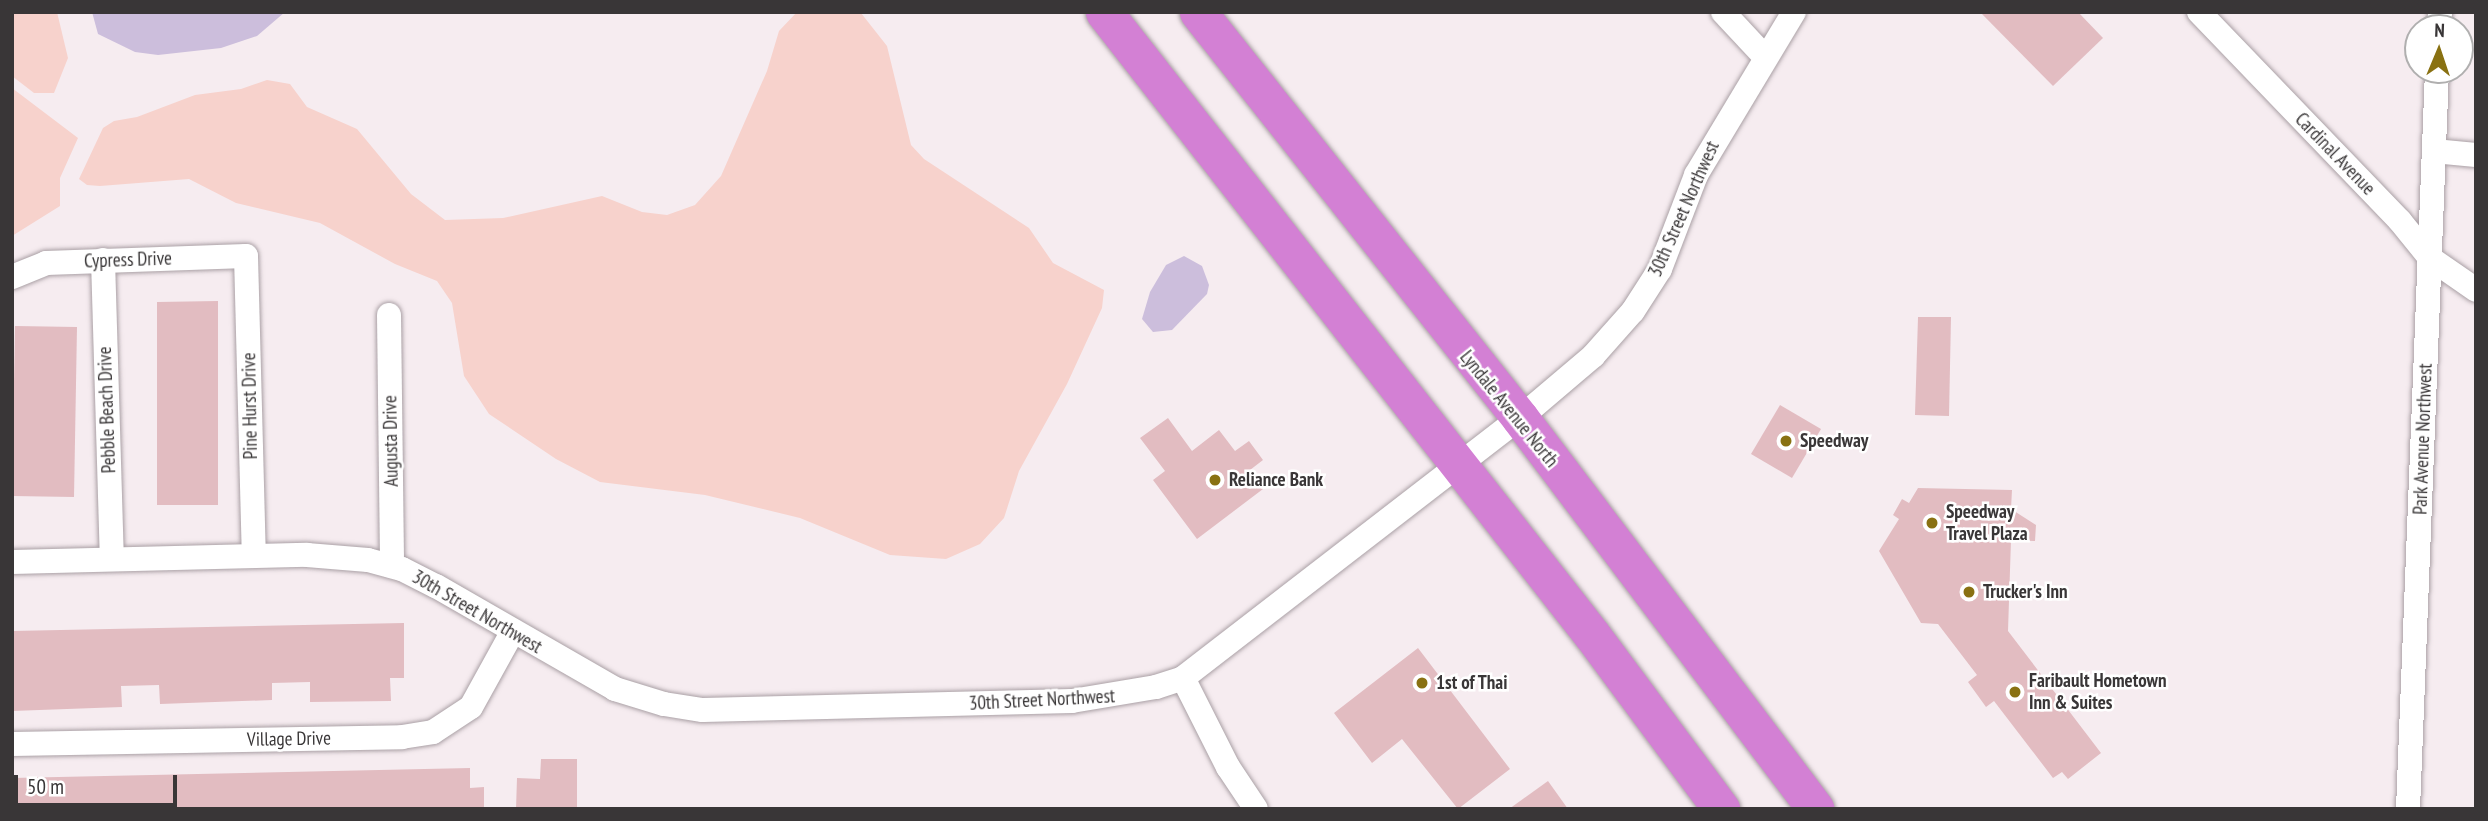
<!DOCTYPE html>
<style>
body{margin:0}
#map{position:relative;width:2488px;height:821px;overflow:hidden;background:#f6ecf0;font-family:"PT Sans Narrow",sans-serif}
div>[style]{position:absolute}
.green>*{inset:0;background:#f7d2cc}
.water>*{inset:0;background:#ccbedc}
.building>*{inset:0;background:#e2bcc1}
.roads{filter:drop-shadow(0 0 2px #aaa0a5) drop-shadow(0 0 2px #aaa0a5)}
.minor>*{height:24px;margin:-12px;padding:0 12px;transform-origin:12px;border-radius:12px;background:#fff}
.highway>*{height:37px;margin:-18.5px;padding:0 18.5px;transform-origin:18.5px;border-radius:18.5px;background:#d380d4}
.dots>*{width:19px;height:19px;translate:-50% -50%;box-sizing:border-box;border:4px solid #fff;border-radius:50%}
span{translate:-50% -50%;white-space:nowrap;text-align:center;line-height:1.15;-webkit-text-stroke:5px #fff;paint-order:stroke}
.street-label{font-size:19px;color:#393637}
.poi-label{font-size:19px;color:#393637;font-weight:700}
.left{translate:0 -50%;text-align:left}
.frame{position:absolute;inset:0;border:14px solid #393637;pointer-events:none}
.north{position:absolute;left:2404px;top:14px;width:70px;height:70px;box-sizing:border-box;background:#fff;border:2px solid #b0afaf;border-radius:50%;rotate:2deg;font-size:19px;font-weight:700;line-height:28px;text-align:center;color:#393637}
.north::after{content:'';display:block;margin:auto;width:24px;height:32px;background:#897112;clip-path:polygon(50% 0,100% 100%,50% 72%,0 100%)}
.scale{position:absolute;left:14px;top:775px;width:163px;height:32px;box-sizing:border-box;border:4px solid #393637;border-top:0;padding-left:9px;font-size:21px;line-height:24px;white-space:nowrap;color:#393637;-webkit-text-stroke:5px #fff;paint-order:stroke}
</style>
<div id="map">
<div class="green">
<i style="clip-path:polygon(12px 12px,57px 12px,68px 58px,54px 93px,34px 93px,12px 76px)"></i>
<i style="clip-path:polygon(797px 12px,861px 13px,887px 46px,911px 145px,924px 159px,1029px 228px,1053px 263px,1104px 290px,1102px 308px,1067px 384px,1019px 471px,1004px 518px,980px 544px,946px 559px,890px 555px,800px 518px,705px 495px,600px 482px,556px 459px,489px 414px,464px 376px,452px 303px,437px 281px,395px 264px,320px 223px,236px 203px,189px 179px,100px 186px,87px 185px,79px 179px,103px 128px,114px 121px,137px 117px,195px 95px,241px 89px,267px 80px,290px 84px,307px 107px,357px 129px,411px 194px,445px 220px,503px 218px,602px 196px,642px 212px,667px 215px,695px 205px,721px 176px,767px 71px,779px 31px)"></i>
<i style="clip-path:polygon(12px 88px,78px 138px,60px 178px,60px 206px,12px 236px)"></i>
</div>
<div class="water">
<i style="clip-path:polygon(92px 12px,285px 12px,257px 36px,221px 48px,158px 55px,135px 52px,98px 34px)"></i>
<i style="clip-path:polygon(1184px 256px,1202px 266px,1209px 285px,1207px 294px,1172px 330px,1153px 332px,1142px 319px,1150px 292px,1166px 265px)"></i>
</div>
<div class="building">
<i style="clip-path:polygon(1980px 12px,2078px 12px,2103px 38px,2053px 86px)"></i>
<i style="clip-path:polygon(218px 301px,218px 505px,157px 505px,157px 302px)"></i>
<i style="clip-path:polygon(1918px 317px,1951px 317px,1949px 416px,1915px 415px)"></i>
<i style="clip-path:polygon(15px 326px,77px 327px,74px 497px,12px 496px)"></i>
<i style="clip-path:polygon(1780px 405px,1821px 429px,1792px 478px,1751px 454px)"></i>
<i style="clip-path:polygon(1168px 418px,1192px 451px,1219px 430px,1235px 451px,1249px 441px,1263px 460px,1250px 470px,1263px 489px,1197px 539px,1153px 480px,1165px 471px,1140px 438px)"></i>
<i style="clip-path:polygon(1918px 488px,2012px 490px,2011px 509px,2036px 525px,2035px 541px,2011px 540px,2008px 631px,2101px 753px,2068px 779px,2062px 772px,2053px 778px,1994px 701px,1986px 707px,1968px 682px,1977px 675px,1938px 624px,1921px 623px,1879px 551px,1899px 519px,1893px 515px,1902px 499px,1909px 503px)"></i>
<i style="clip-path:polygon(404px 623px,404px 678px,390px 678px,391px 701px,310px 702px,310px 682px,272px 683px,272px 700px,160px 704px,159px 685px,121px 686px,122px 707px,12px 711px,12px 631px)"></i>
<i style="clip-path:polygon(1418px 648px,1510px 769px,1458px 809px,1402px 739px,1372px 763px,1334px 713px)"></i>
<i style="clip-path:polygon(541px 759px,577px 759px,577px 809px,516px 809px,517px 778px,540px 779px)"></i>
<i style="clip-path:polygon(470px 768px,470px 788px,484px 787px,484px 809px,12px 809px,12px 778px)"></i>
<i style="clip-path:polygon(1548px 781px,1568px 809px,1509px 809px)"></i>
</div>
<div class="roads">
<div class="minor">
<i style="left:1723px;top:12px;width:62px;rotate:47deg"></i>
<i style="left:2199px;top:12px;width:290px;rotate:46.1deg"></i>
<i style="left:2400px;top:221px;width:48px;rotate:51deg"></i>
<i style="left:2430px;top:258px;width:56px;rotate:34.8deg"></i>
<i style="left:2439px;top:28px;width:16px;rotate:-86deg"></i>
<i style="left:2434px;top:151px;width:42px;rotate:5.4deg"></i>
<i style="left:103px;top:260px;width:299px;rotate:88.3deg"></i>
<i style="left:12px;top:277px;width:37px;rotate:-22deg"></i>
<i style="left:46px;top:263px;width:200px;rotate:-2deg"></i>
<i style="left:246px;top:256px;width:300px;rotate:88.5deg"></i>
<i style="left:389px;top:315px;width:251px;rotate:89.3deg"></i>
<i style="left:12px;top:562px;width:295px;rotate:-1.4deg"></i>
<i style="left:307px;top:555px;width:61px;rotate:4.7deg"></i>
<i style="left:368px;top:560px;width:35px;rotate:15deg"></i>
<i style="left:402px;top:569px;width:38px;rotate:27deg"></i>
<i style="left:436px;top:586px;width:207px;rotate:29.9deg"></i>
<i style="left:615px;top:689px;width:51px;rotate:17deg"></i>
<i style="left:664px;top:704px;width:39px;rotate:9deg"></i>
<i style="left:703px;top:710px;width:369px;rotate:-1.4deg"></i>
<i style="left:1072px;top:701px;width:85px;rotate:-9.5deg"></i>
<i style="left:1156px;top:687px;width:28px;rotate:-18deg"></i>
<i style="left:1183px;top:678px;width:426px;rotate:-37.7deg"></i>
<i style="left:1520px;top:418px;width:96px;rotate:-40.3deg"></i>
<i style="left:1593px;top:356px;width:60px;rotate:-48.4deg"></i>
<i style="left:1633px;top:311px;width:50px;rotate:-57.3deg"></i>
<i style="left:1660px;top:269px;width:101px;rotate:-69deg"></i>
<i style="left:1696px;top:175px;width:190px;rotate:-59deg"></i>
<i style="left:1183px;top:678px;width:100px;rotate:63.2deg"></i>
<i style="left:1228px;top:767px;width:50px;rotate:56.3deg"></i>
<i style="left:12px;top:744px;width:390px;rotate:-1deg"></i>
<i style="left:402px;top:737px;width:31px;rotate:-9deg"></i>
<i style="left:433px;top:732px;width:45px;rotate:-33.3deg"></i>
<i style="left:471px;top:707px;width:87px;rotate:-61.1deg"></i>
<i style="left:2408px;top:809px;width:740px;rotate:-87.75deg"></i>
</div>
<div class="highway">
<i style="left:1104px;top:12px;width:791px;rotate:51.93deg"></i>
<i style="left:1592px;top:635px;width:217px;rotate:53.4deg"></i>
<i style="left:1198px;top:12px;width:518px;rotate:51.58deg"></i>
<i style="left:1520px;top:418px;width:490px;rotate:52.9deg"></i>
</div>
</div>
<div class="dots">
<i style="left:1786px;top:441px;background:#897112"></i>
<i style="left:1215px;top:480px;background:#897112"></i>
<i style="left:1932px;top:523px;background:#897112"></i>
<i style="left:1969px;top:592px;background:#897112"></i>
<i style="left:1422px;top:683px;background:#897112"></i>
<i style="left:2015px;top:692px;background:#897112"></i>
</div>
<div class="street-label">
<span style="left:2335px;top:154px;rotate:46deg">Cardinal Avenue</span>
<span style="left:1684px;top:209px;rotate:-66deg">30th Street Northwest</span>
<span style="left:128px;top:260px;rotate:-2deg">Cypress Drive</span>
<span style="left:250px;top:406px;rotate:-91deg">Pine Hurst Drive</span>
<span style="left:1509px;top:409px;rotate:51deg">Lyndale Avenue North</span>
<span style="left:107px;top:410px;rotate:-92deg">Pebble Beach Drive</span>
<span style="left:2423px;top:439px;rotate:-88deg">Park Avenue Northwest</span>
<span style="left:391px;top:441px;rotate:-91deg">Augusta Drive</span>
<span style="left:477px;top:612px;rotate:30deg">30th Street Northwest</span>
<span style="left:1042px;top:700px;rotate:-3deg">30th Street Northwest</span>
<span style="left:289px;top:739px;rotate:-1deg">Village Drive</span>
</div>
<div class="poi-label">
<span class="left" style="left:1800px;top:441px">Speedway</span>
<span class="left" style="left:1229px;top:480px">Reliance Bank</span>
<span class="left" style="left:1946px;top:523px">Speedway<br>Travel Plaza</span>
<span class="left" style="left:1983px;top:592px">Trucker's Inn</span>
<span class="left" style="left:2029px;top:692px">Faribault Hometown<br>Inn &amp; Suites</span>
<span class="left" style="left:1436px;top:683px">1st of Thai</span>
</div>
<div class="frame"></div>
<div class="north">N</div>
<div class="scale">50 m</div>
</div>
